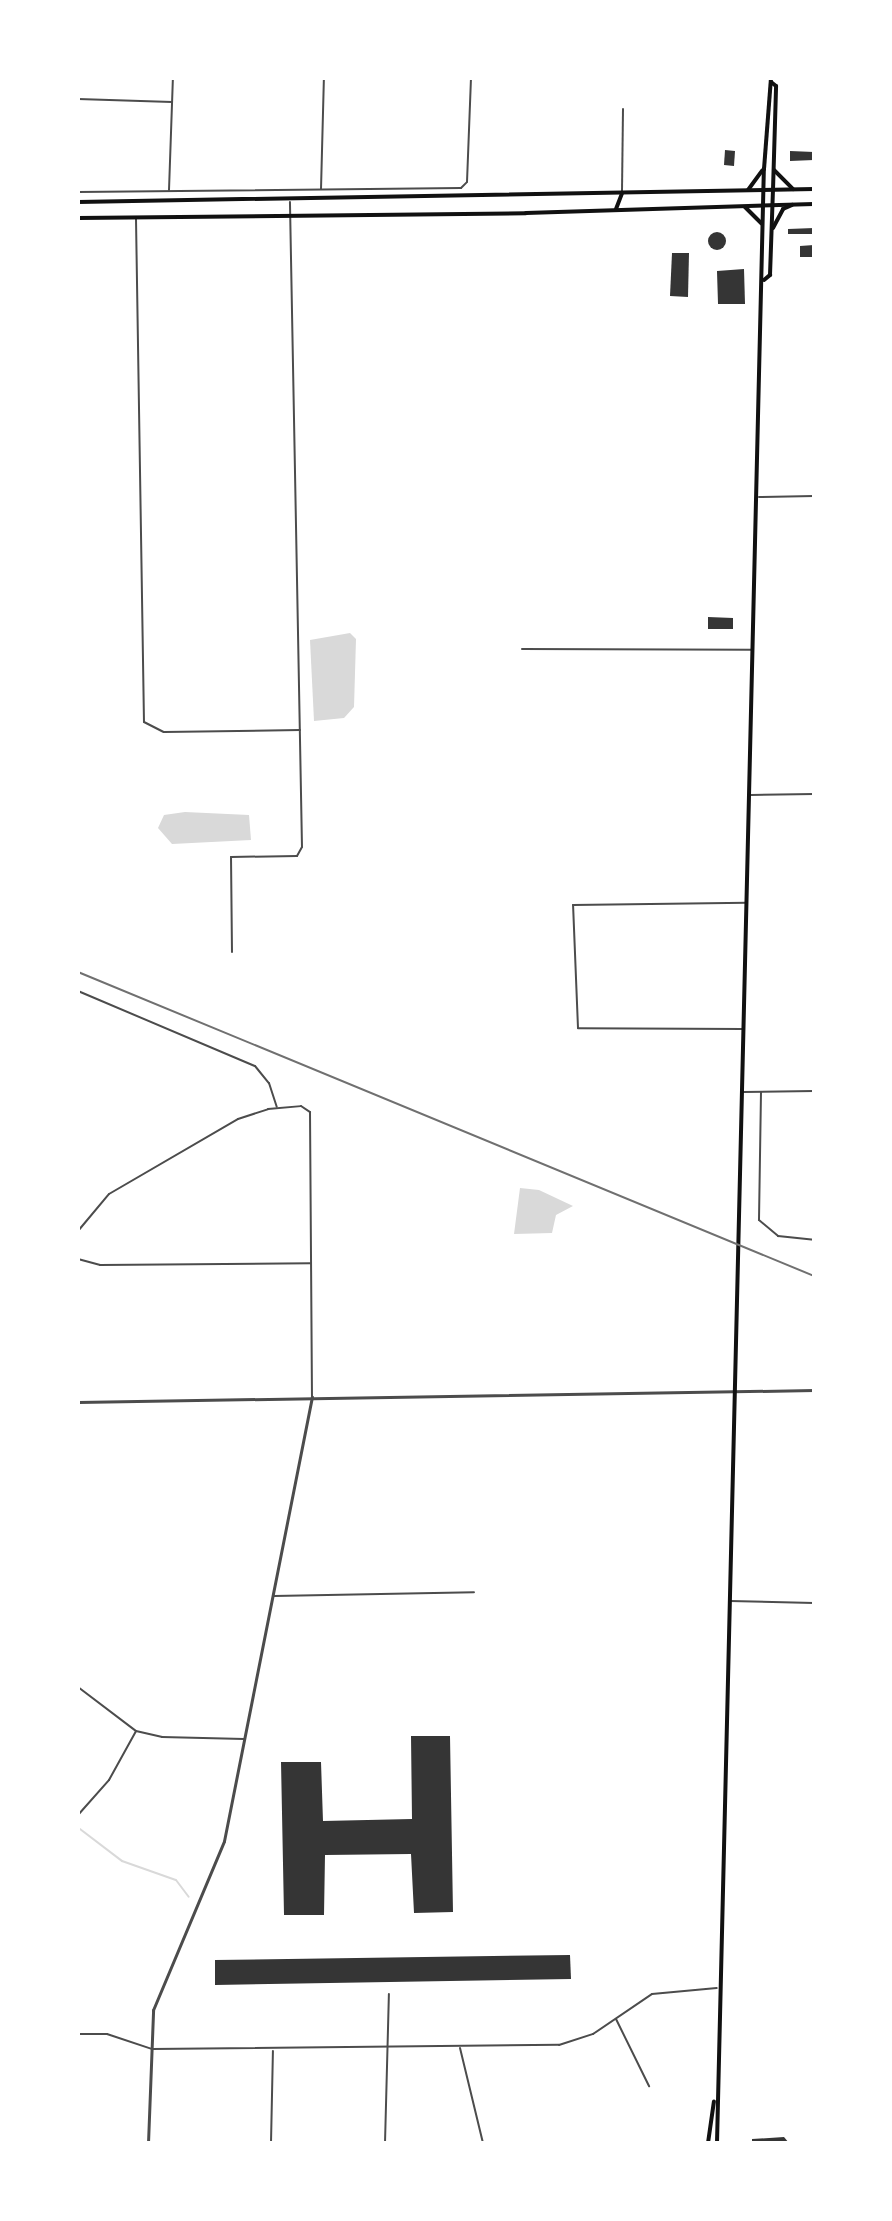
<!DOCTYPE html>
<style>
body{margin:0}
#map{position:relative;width:892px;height:2221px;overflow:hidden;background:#fff;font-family:"IBM Plex Serif",serif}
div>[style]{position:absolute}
.water>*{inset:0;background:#d9d9d9}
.stream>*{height:2px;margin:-1px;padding:0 1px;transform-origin:1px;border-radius:1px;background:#d9d9d9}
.building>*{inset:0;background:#353535}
.round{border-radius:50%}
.minor>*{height:2px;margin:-1px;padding:0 1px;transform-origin:1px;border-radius:1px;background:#4c4c4c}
.tertiary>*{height:3px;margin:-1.5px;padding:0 1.5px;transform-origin:1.5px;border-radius:1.5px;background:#4c4c4c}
.primary>*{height:4px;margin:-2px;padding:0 2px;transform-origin:2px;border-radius:2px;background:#111}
.rail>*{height:2px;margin:-1px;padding:0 1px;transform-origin:1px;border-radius:1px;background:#707070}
span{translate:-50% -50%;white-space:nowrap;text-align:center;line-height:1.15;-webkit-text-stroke:6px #fff;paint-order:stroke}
.frame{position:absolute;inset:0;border:80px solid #fff;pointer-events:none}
</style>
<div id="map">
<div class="water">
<i style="clip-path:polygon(350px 633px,356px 639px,354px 707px,344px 718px,314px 721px,310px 640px)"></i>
<i style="clip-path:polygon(185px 812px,249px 815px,251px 840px,172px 844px,158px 828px,164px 815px)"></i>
<i style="clip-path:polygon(520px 1188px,539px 1190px,573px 1206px,556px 1215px,552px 1233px,514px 1234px)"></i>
</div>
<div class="stream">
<i style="left:80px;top:1829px;width:53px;rotate:37.3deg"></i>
<i style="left:122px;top:1861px;width:57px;rotate:19.4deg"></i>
<i style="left:176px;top:1880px;width:21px;rotate:53deg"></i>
</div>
<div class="building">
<i style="clip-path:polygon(725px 150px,735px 151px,734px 166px,724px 165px)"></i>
<i style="clip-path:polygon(790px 151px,814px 152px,814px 160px,790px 161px)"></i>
<i style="clip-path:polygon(814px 228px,814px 234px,788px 234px,788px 229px)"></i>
<i class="round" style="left:708px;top:232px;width:18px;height:18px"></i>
<i style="clip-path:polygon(814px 245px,814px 257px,800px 257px,800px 246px)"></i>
<i style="clip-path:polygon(672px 253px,689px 253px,688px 297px,670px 296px)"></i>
<i style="clip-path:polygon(744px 269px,745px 304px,718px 304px,717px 271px)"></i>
<i style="clip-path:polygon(708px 617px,733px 618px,733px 629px,708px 629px)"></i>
<i style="clip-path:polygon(411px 1736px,450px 1736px,453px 1912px,414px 1913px,411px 1854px,325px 1855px,324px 1915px,284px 1915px,281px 1762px,321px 1762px,323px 1821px,412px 1819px)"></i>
<i style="clip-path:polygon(570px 1955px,571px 1979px,215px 1985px,215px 1960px)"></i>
<i style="clip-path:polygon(784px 2137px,789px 2143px,752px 2143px,752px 2139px)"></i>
</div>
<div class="minor">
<i style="left:78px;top:99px;width:94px;rotate:1.8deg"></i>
<i style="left:321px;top:189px;width:111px;rotate:-88.5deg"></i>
<i style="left:169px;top:190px;width:112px;rotate:-88deg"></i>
<i style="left:622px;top:191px;width:82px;rotate:-89.3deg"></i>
<i style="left:78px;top:192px;width:383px;rotate:-0.6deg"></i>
<i style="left:461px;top:188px;width:8px;rotate:-45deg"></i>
<i style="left:467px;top:182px;width:104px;rotate:-87.8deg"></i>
<i style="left:136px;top:219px;width:503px;rotate:89.09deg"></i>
<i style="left:144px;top:722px;width:22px;rotate:27deg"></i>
<i style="left:164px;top:732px;width:136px;rotate:-0.8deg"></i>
<i style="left:759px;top:497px;width:55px;rotate:-1deg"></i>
<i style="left:522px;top:649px;width:230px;rotate:0.2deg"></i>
<i style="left:751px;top:795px;width:63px;rotate:-0.9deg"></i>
<i style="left:232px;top:952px;width:95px;rotate:-90.6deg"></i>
<i style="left:231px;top:857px;width:66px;rotate:-0.9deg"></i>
<i style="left:297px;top:856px;width:10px;rotate:-61deg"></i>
<i style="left:302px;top:847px;width:645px;rotate:-91.07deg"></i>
<i style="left:78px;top:991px;width:192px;rotate:23deg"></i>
<i style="left:255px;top:1066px;width:22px;rotate:51deg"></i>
<i style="left:269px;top:1083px;width:25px;rotate:72deg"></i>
<i style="left:743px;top:1029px;width:165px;rotate:-179.7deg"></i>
<i style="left:578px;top:1028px;width:123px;rotate:-92.3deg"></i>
<i style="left:573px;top:905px;width:174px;rotate:-0.7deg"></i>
<i style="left:743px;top:1092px;width:71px;rotate:-0.8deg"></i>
<i style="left:761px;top:1092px;width:128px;rotate:90.9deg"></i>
<i style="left:759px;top:1220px;width:25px;rotate:40deg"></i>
<i style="left:778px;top:1236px;width:36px;rotate:6deg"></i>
<i style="left:78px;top:1231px;width:48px;rotate:-50deg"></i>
<i style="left:109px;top:1194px;width:149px;rotate:-30.2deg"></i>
<i style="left:238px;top:1119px;width:32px;rotate:-18deg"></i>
<i style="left:268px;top:1109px;width:33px;rotate:-5deg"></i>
<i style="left:301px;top:1106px;width:11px;rotate:34deg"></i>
<i style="left:310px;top:1112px;width:285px;rotate:89.6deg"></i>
<i style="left:78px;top:1259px;width:23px;rotate:15deg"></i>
<i style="left:100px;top:1265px;width:211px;rotate:-0.5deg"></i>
<i style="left:274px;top:1596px;width:200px;rotate:-1.1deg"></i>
<i style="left:730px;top:1601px;width:84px;rotate:1.4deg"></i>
<i style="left:78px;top:1687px;width:73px;rotate:37.2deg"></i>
<i style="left:136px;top:1731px;width:27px;rotate:13deg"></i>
<i style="left:162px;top:1737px;width:82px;rotate:1.4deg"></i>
<i style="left:78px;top:1815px;width:47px;rotate:-48.5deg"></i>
<i style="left:109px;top:1780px;width:56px;rotate:-61.1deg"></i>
<i style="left:616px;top:2019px;width:75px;rotate:63.8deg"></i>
<i style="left:78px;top:2034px;width:29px"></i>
<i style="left:107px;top:2034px;width:47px;rotate:18.4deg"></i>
<i style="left:152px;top:2049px;width:407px;rotate:-0.6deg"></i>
<i style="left:559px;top:2045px;width:36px;rotate:-18deg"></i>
<i style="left:593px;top:2034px;width:71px;rotate:-34.1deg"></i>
<i style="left:652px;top:1994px;width:65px;rotate:-5.3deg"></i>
<i style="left:460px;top:2048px;width:98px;rotate:76.4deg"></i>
<i style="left:271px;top:2143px;width:92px;rotate:-88.8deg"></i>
<i style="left:385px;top:2143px;width:149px;rotate:-88.5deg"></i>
<i style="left:527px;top:2143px;width:33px"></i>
</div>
<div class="tertiary">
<i style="left:78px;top:1402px;width:736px;rotate:-0.93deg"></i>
<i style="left:148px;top:2143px;width:133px;rotate:-87.8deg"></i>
<i style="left:153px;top:2010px;width:183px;rotate:-67.2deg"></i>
<i style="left:224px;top:1841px;width:453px;rotate:-78.8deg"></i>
</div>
<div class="primary">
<i style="left:774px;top:170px;width:27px;rotate:45deg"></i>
<i style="left:748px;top:190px;width:24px;rotate:-54deg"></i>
<i style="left:78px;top:202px;width:736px;rotate:-1.01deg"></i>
<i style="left:745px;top:207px;width:23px;rotate:45deg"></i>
<i style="left:616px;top:209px;width:17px;rotate:-69deg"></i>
<i style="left:78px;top:218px;width:448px;rotate:-0.6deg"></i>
<i style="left:526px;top:213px;width:288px;rotate:-1.8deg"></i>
<i style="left:773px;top:228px;width:21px;rotate:-62deg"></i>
<i style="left:783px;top:209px;width:10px;rotate:-24deg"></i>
<i style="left:764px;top:280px;width:8px;rotate:-40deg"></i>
<i style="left:770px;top:275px;width:85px;rotate:-88deg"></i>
<i style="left:773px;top:190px;width:104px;rotate:-88.3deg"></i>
<i style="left:776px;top:86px;width:6px;rotate:-141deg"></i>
<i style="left:708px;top:2143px;width:42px;rotate:-81.9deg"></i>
<i style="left:717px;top:2143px;width:1975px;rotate:-88.64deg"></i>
<i style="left:764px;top:169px;width:91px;rotate:-85.6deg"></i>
</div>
<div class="rail">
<i style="left:78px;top:972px;width:796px;rotate:22.44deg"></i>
</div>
<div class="frame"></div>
</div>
